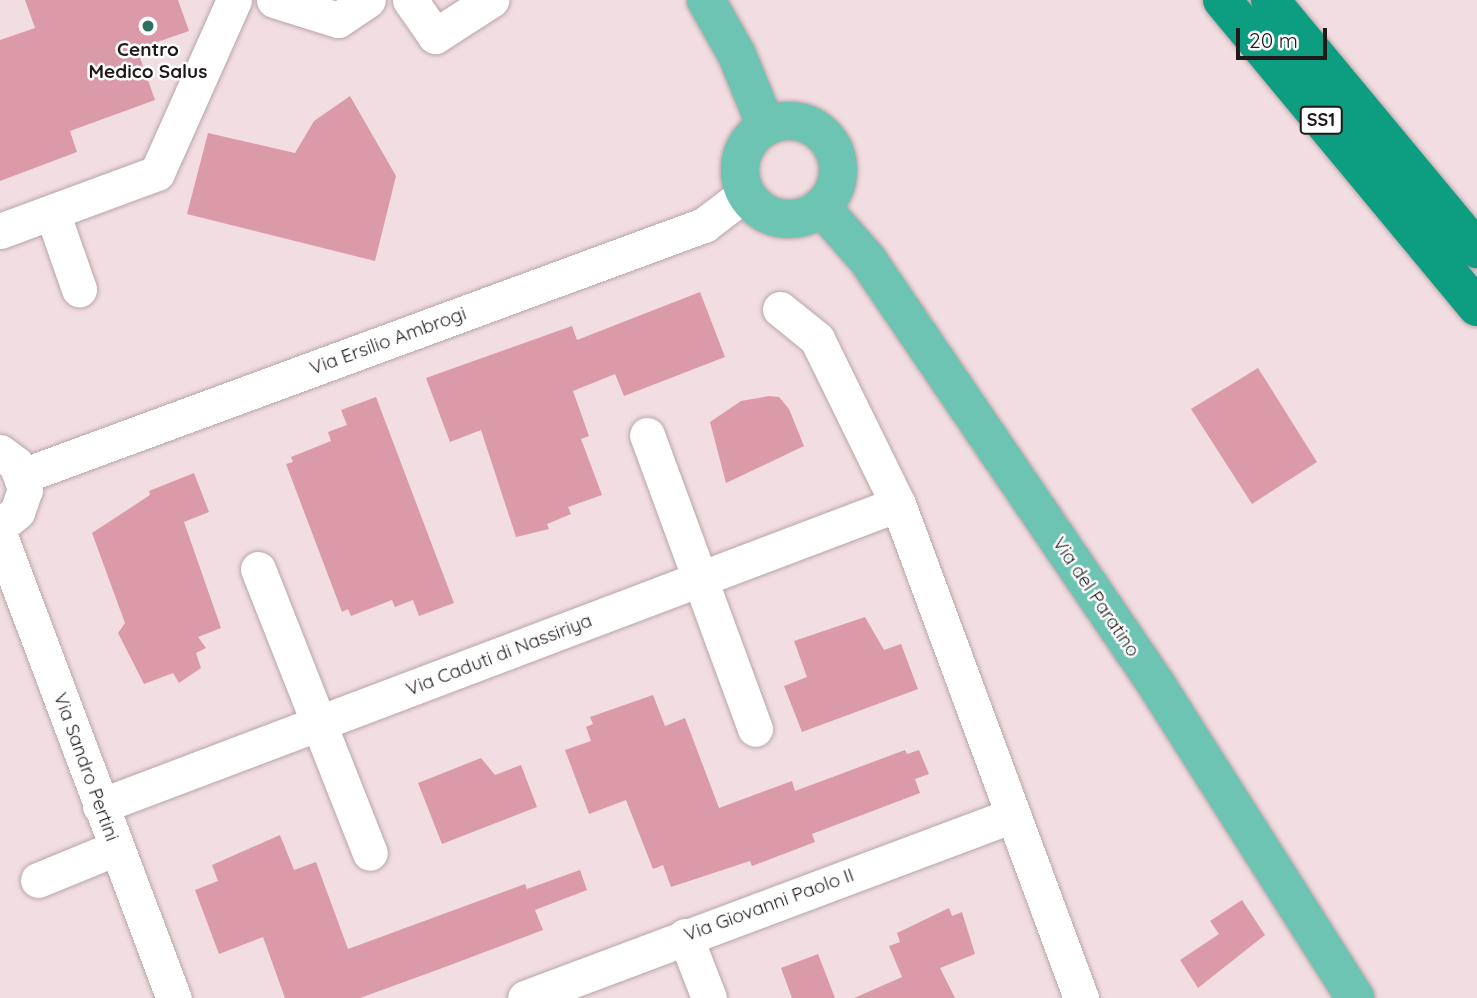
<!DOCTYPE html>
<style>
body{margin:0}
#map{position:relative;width:1477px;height:998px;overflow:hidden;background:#f2dee2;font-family:Quicksand,sans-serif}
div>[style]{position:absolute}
.building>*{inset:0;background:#db9aa8}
.roads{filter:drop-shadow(0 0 2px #b8a5a8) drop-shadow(0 0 2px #b8a5a8)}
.minor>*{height:35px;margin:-17.5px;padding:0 17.5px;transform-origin:17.5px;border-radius:17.5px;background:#fff}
.major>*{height:38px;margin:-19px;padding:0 19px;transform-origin:19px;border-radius:19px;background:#6ec4b3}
.major>.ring{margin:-19px;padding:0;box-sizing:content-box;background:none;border:38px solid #6ec4b3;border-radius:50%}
.highway>*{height:38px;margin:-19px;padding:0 19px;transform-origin:19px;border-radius:19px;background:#0d9d81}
.dots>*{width:19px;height:19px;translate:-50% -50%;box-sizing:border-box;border:4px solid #fff;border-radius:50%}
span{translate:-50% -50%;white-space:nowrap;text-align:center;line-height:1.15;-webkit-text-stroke:5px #fff;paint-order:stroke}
.shield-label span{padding:2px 5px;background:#fff;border:2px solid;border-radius:5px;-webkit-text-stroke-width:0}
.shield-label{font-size:18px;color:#20191a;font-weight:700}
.poi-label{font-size:19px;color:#20191a;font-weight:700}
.street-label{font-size:19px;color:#20191a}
.scale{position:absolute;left:1236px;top:28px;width:91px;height:32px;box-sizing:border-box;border:4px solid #20191a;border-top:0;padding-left:9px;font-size:21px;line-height:24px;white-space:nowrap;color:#20191a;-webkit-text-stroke:5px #fff;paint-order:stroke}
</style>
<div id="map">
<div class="building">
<i style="clip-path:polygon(25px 0,178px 0,189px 31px,137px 49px,155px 100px,70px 131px,77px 152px,0 181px,0 40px,35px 28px)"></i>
<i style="clip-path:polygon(350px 96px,396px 176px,375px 261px,187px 214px,208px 133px,295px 153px,314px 121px)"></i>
<i style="clip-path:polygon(700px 292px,725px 357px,624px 396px,615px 374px,573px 391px,589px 436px,581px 439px,602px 495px,568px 507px,571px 514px,547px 524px,549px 529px,516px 537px,481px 430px,450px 442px,426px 378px,572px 326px,577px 340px)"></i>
<i style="clip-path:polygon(1258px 368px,1317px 462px,1252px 504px,1191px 409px)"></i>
<i style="clip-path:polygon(769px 396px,779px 397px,789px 409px,804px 446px,726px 483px,710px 422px,741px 401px)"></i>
<i style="clip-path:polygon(376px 397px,454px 603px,419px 616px,413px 600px,395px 607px,392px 600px,351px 616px,348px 609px,342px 612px,286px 464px,293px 462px,291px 457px,331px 441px,328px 432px,347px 425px,341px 410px)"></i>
<i style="clip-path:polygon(194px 473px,209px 512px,184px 522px,221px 628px,198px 637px,206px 648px,196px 653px,201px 668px,179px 683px,173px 673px,144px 684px,118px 633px,125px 623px,92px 533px,150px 495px,149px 491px)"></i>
<i style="clip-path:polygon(865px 617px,884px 650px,901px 644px,918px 689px,802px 732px,784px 686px,807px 677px,794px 641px)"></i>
<i style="clip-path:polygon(653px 695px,665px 726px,685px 718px,719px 808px,792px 781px,795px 791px,905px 750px,907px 754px,919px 750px,929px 774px,915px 779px,920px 793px,812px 834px,815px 842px,752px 866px,750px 861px,671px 887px,663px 865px,653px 869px,626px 800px,589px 814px,565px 750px,591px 741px,586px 727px,593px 724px,590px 717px)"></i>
<i style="clip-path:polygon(481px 758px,495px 775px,521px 765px,537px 807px,442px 844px,418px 783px)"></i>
<i style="clip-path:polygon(280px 835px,294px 870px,316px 862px,348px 949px,525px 884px,527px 889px,580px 870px,587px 890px,535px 910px,543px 930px,437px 970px,360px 998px,285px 998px,263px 937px,219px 954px,195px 890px,218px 881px,212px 865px)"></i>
<i style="clip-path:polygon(1242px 900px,1265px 935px,1198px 988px,1180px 960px,1219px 934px,1210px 921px)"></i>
<i style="clip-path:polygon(949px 908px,952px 916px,962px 912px,975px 954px,940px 968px,955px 998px,854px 998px,902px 977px,889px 946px,900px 942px,897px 933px)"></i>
<i style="clip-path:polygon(818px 954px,835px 998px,792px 998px,781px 968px)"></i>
</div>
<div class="roads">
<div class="minor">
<i style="left:274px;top:0;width:67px;rotate:17.4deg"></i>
<i style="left:338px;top:20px;width:36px;rotate:-34deg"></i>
<i style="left:410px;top:0;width:44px;rotate:55.2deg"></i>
<i style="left:435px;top:36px;width:67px;rotate:-32.7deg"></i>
<i style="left:52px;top:212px;width:82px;rotate:70.7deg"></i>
<i style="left:0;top:231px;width:167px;rotate:-20.3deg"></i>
<i style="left:157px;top:173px;width:189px;rotate:-66deg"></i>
<i style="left:780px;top:309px;width:48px;rotate:39deg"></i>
<i style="left:817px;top:339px;width:184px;rotate:63.9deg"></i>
<i style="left:898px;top:504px;width:527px;rotate:69.67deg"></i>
<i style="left:647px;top:435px;width:313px;rotate:69.8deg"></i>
<i style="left:0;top:452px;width:20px;rotate:37deg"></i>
<i style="left:16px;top:464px;width:27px;rotate:70deg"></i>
<i style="left:25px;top:489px;width:24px;rotate:109deg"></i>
<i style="left:17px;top:512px;width:22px;rotate:141deg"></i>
<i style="left:22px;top:476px;width:727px;rotate:-20.21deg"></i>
<i style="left:704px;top:225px;width:53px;rotate:-37.3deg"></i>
<i style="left:0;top:536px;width:494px;rotate:69.4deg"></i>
<i style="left:258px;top:569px;width:305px;rotate:68.5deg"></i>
<i style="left:100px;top:806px;width:853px;rotate:-20.73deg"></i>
<i style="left:38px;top:880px;width:84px;rotate:-22.3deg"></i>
<i style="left:685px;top:936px;width:66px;rotate:68.8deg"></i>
<i style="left:525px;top:998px;width:521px;rotate:-20.56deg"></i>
</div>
<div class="major">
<i style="left:706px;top:0;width:63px;rotate:60.6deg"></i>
<i style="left:737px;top:55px;width:77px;rotate:67.8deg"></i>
<i class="ring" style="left:740px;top:121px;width:60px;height:60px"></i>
<i style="left:821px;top:207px;width:69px;rotate:48.5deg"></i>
<i style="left:867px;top:259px;width:514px;rotate:55.78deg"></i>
<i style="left:1156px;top:684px;width:372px;rotate:57.6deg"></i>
</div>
<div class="highway">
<i style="left:1222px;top:0;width:399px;rotate:50.3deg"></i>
<i style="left:1270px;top:0;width:324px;rotate:50.3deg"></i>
</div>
</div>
<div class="dots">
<i style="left:148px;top:26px;background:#2f6f5e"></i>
</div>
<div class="shield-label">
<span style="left:1321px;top:120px">SS1</span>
</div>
<div class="poi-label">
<span style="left:148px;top:61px">Centro<br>Medico Salus</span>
</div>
<div class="street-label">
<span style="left:388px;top:341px;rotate:-20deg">Via Ersilio Ambrogi</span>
<span style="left:1096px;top:597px;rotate:56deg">Via del Paratino</span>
<span style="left:499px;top:655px;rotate:-21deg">Via Caduti di Nassiriya</span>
<span style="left:86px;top:767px;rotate:70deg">Via Sandro Pertini</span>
<span style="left:769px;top:905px;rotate:-20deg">Via Giovanni Paolo II</span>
</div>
<div class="scale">20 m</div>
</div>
